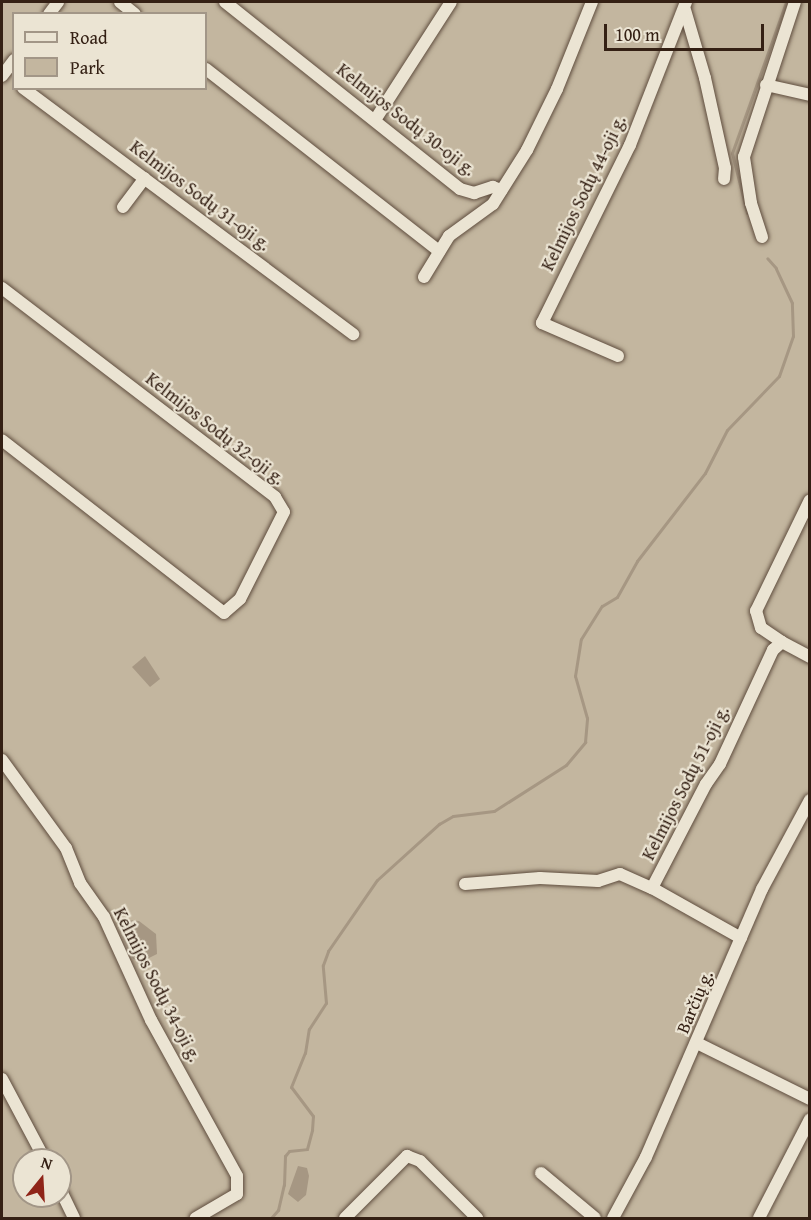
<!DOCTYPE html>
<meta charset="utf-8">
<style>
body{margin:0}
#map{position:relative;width:811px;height:1220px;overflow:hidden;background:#e0d5bc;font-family:"Gentium Book Plus",serif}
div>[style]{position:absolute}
.green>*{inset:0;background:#c3b69f}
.water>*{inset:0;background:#a69783}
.stream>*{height:3px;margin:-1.5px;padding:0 1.5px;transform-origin:1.5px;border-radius:1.5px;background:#a69783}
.roads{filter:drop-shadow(0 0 2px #5f4d3e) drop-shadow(0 0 2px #5f4d3e)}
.minor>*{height:12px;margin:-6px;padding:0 6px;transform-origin:6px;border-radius:6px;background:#ebe4d3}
span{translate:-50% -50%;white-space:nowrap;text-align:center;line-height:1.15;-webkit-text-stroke:4.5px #ebe4d3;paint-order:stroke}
.street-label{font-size:18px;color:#342014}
.frame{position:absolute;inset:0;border:3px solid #342014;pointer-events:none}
.legend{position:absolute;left:12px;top:12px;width:195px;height:78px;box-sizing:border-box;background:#ebe4d3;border:2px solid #a29687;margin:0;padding:8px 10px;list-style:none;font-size:18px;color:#342014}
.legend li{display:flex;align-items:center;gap:12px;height:30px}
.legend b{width:30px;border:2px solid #a29687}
.north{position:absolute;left:12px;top:1148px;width:60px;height:60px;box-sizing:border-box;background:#ebe4d3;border:2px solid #a29687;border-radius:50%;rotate:18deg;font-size:16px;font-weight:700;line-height:24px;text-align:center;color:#342014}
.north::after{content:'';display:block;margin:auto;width:21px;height:27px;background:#8f2418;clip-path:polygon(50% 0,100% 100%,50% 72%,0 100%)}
.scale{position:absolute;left:604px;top:24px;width:160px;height:27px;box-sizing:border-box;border:3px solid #342014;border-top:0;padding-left:8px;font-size:18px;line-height:21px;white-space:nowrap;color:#342014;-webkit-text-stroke:4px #ebe4d3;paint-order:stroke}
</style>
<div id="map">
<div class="green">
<i style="clip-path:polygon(evenodd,2px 2px,809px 2px,809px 1218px,2px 1218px,2px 2px,14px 14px,206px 14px,206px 88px,14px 88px,14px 14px,2px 2px,24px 1160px,60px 1160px,60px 1196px,24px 1196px,24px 1160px)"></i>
</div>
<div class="water">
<i style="clip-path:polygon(145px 656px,160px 679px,150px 687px,132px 667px)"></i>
<i style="clip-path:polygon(126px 920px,139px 921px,156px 934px,157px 954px,141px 962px,133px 959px,119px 930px)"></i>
<i style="clip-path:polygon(298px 1166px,307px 1168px,309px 1176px,306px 1195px,298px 1202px,288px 1194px)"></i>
</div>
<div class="stream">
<i style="left:747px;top:213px;width:62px;rotate:-104deg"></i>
<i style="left:732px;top:153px;width:160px;rotate:-70.3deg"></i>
<i style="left:271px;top:1218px;width:11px;rotate:-49deg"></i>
<i style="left:278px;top:1210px;width:26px;rotate:-77deg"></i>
<i style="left:284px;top:1185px;width:29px;rotate:-88deg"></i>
<i style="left:285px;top:1156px;width:6px;rotate:-51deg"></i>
<i style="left:289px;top:1151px;width:18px;rotate:-6deg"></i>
<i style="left:307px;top:1149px;width:20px;rotate:-75deg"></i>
<i style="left:312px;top:1130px;width:14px;rotate:-86deg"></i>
<i style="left:313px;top:1116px;width:36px;rotate:-127deg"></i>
<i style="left:291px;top:1087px;width:37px;rotate:-68deg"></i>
<i style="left:305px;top:1053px;width:24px;rotate:-81deg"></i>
<i style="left:309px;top:1029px;width:31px;rotate:-57deg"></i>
<i style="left:326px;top:1003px;width:38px;rotate:-95deg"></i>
<i style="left:323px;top:965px;width:15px;rotate:-70deg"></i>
<i style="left:328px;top:951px;width:86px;rotate:-55.4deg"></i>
<i style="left:377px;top:880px;width:84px;rotate:-42.1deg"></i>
<i style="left:439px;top:824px;width:16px;rotate:-30deg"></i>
<i style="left:453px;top:816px;width:41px;rotate:-7deg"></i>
<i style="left:494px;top:811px;width:85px;rotate:-32.6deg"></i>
<i style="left:566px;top:765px;width:30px;rotate:-50deg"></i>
<i style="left:585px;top:742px;width:24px;rotate:-85deg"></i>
<i style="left:587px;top:718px;width:44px;rotate:-105.9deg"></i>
<i style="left:575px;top:676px;width:37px;rotate:-81deg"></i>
<i style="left:581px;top:639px;width:39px;rotate:-58deg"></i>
<i style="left:602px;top:606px;width:17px;rotate:-31deg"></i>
<i style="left:617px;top:597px;width:41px;rotate:-60.9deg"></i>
<i style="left:637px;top:561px;width:111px;rotate:-52.3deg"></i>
<i style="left:705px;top:473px;width:48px;rotate:-62.9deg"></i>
<i style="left:727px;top:430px;width:75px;rotate:-46.1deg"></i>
<i style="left:779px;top:376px;width:42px;rotate:-70.7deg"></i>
<i style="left:793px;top:336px;width:33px;rotate:-92deg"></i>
<i style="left:792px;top:303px;width:38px;rotate:-115deg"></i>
<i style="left:776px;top:268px;width:13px;rotate:-132deg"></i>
</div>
<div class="roads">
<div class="minor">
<i style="left:120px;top:2px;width:19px;rotate:39deg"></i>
<i style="left:225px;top:2px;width:300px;rotate:38.5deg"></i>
<i style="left:460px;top:189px;width:15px;rotate:16deg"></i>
<i style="left:474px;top:193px;width:20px;rotate:-18deg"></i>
<i style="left:493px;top:187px;width:9px;rotate:21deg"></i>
<i style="left:685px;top:10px;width:71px;rotate:73.6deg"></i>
<i style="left:705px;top:78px;width:92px;rotate:77.5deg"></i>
<i style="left:725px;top:168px;width:11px;rotate:95deg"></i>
<i style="left:49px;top:14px;width:15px;rotate:-53deg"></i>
<i style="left:206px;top:69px;width:296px;rotate:38deg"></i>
<i style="left:2px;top:76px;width:20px;rotate:-53deg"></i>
<i style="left:766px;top:85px;width:45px;rotate:12.8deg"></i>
<i style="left:23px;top:88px;width:412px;rotate:36.7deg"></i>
<i style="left:375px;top:120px;width:140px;rotate:-57.2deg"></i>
<i style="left:123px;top:207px;width:36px;rotate:-53deg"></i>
<i style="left:762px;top:237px;width:36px;rotate:-108deg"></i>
<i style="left:751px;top:203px;width:47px;rotate:-98.7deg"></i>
<i style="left:744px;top:157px;width:163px;rotate:-71.8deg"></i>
<i style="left:424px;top:277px;width:48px;rotate:-58.6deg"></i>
<i style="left:449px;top:236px;width:54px;rotate:-36deg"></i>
<i style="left:493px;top:204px;width:64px;rotate:-57.8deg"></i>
<i style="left:527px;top:150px;width:68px;rotate:-63.8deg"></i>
<i style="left:557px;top:89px;width:94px;rotate:-68.1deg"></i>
<i style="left:2px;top:288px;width:344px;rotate:37.4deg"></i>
<i style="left:275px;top:497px;width:17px;rotate:59deg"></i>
<i style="left:284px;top:512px;width:97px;rotate:116.8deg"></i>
<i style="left:240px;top:599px;width:21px;rotate:139deg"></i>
<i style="left:224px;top:613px;width:281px;rotate:-142.1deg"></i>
<i style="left:618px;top:356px;width:83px;rotate:-156.5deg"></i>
<i style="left:542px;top:323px;width:199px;rotate:-63.7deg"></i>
<i style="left:630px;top:145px;width:154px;rotate:-68.6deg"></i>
<i style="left:782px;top:642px;width:32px;rotate:28deg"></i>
<i style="left:2px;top:760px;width:109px;rotate:54deg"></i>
<i style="left:66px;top:848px;width:38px;rotate:68deg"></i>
<i style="left:80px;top:883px;width:42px;rotate:54.8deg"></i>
<i style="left:104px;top:917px;width:113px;rotate:65.5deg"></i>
<i style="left:151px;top:1020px;width:178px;rotate:61.1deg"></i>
<i style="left:237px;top:1176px;width:18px;rotate:90deg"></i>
<i style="left:237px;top:1194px;width:48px;rotate:149.7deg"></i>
<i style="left:465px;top:884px;width:75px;rotate:-4.6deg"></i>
<i style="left:540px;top:878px;width:58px;rotate:3deg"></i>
<i style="left:598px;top:881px;width:23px;rotate:-18deg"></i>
<i style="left:620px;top:874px;width:35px;rotate:24deg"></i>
<i style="left:652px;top:888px;width:117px;rotate:-62.6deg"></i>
<i style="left:706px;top:784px;width:24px;rotate:-55deg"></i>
<i style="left:720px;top:764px;width:126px;rotate:-65.1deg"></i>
<i style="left:773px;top:650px;width:12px;rotate:-42deg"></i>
<i style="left:782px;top:642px;width:25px;rotate:-146deg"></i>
<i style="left:761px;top:628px;width:18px;rotate:-106deg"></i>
<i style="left:756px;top:611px;width:123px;rotate:-64.1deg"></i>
<i style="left:652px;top:888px;width:102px;rotate:29.3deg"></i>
<i style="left:697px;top:1043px;width:126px;rotate:26.4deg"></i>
<i style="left:2px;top:1079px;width:92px;rotate:62deg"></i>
<i style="left:541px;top:1173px;width:70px;rotate:39.8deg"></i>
<i style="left:60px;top:1189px;width:32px;rotate:64deg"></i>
<i style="left:345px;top:1218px;width:88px;rotate:-45deg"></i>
<i style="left:407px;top:1156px;width:14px;rotate:21deg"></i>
<i style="left:420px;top:1161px;width:81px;rotate:45deg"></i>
<i style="left:613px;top:1218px;width:69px;rotate:-61.6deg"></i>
<i style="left:646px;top:1157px;width:292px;rotate:-66.6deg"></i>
<i style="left:762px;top:889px;width:101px;rotate:-61.7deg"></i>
<i style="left:759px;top:1218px;width:111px;rotate:-62.7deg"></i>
</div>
</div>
<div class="street-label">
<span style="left:406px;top:120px;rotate:38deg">Kelmijos Sodų 30-oji g.</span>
<span style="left:584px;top:193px;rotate:-64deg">Kelmijos Sodų 44-oji g.</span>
<span style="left:200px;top:196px;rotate:37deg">Kelmijos Sodų 31-oji g.</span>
<span style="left:215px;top:429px;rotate:38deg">Kelmijos Sodų 32-oji g.</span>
<span style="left:686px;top:783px;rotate:-63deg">Kelmijos Sodų 51-oji g.</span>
<span style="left:157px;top:985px;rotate:63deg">Kelmijos Sodų 34-oji g.</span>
<span style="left:695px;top:1002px;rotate:-67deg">Barčių g.</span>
</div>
<div class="frame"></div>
<ul class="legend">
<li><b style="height:8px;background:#ebe4d3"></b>Road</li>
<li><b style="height:16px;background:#c3b69f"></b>Park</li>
</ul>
<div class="north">N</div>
<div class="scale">100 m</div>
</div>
